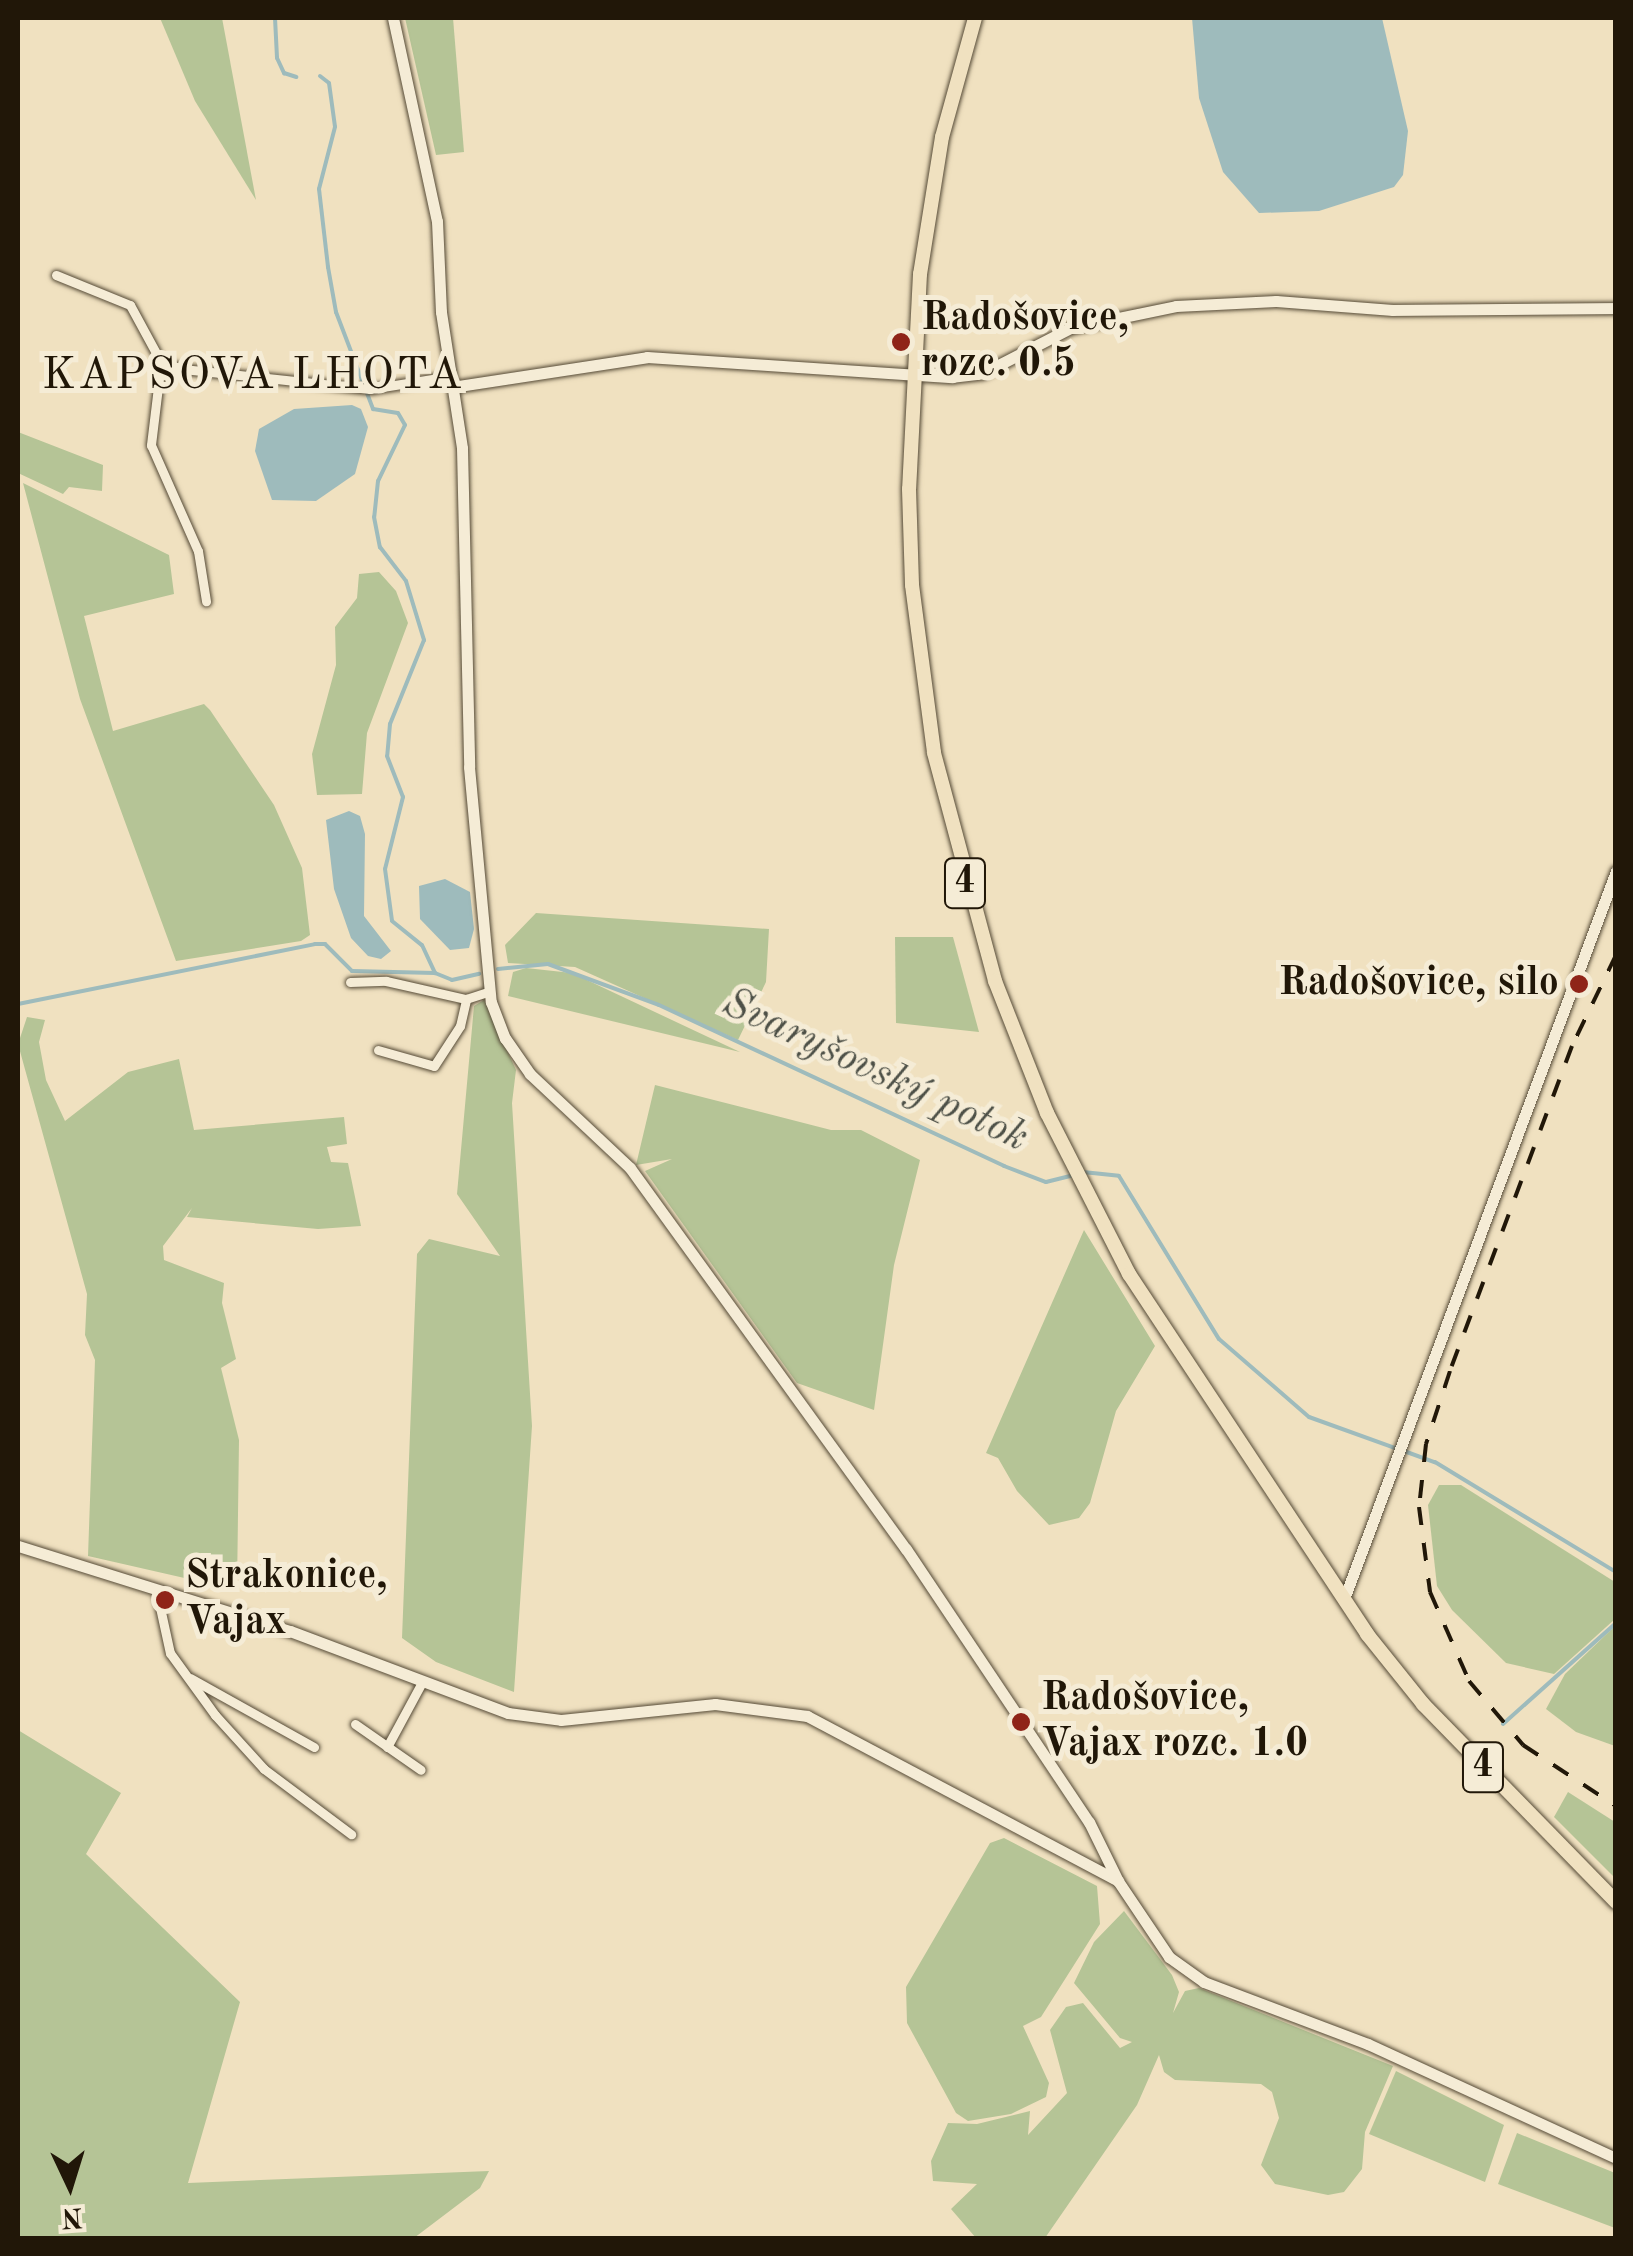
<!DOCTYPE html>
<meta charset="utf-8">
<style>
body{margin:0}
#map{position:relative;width:1633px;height:2256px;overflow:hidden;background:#f0e1c0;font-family:"Old Standard TT",serif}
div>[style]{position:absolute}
.green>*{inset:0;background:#b5c496}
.water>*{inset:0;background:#9ebbbc}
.stream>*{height:4px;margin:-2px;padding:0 2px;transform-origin:2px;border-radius:2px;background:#9ebbbc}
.roads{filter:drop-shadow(0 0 2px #554a36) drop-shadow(0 0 2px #554a36)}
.minor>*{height:9px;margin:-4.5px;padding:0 4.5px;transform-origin:4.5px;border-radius:4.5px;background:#f5ecd6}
.tertiary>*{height:11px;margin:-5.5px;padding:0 5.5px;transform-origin:5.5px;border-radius:5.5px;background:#f5ecd6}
.primary>*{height:14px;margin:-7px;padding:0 7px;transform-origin:7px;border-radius:7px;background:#f0e1c0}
.rail>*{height:4px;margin-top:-2px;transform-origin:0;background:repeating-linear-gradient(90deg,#211708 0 18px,transparent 0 36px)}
.dots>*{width:28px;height:28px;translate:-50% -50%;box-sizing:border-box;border:5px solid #f5ecd6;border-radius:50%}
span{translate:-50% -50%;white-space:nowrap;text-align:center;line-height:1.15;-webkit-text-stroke:10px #f5ecd6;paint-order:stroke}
.shield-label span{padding:2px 8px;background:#f5ecd6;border:2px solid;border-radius:8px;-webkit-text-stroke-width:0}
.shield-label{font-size:38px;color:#211708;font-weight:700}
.poi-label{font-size:40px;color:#211708;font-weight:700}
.left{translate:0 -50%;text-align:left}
.right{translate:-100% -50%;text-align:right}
.water-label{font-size:42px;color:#4d5047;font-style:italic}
.quarter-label{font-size:45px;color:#211708;letter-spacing:2.5px}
.frame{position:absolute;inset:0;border:20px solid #211708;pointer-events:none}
.north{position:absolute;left:20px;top:2136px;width:100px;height:100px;-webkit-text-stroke:8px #f5ecd6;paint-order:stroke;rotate:176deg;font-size:28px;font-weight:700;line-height:40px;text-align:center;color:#211708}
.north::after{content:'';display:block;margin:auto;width:35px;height:45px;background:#211708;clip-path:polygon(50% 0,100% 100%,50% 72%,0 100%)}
</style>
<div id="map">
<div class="green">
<i style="clip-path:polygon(160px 18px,222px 18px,256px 200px,195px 101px)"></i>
<i style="clip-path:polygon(405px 18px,453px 18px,464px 152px,436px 155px)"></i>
<i style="clip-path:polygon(18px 432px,103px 465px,102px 491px,69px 487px,63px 494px,18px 473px)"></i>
<i style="clip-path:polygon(23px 483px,169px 555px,174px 594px,84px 616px,113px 731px,204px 704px,210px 710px,274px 805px,302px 868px,310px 935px,301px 941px,176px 961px,80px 699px)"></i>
<i style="clip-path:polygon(379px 572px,396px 591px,408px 623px,367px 733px,362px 794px,317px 795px,312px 754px,336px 665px,335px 627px,357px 598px,359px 574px)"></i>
<i style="clip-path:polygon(536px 913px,769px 929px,766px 982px,738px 1040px,575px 967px,508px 963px,505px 945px)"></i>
<i style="clip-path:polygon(895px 937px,953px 937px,979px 1032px,896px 1023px)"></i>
<i style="clip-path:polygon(526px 968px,572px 973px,740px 1052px,508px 996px,513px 972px)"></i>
<i style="clip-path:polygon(484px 1000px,516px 1070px,512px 1103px,532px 1426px,514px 1692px,436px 1662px,402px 1638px,417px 1254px,429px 1239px,500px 1256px,457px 1194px,474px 1006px)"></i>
<i style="clip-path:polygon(27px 1017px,45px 1020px,39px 1042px,46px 1080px,65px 1121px,128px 1072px,179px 1059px,194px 1130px,344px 1117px,347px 1144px,327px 1147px,331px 1162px,348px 1163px,361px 1226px,318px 1229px,187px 1217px,192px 1208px,163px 1246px,164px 1260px,224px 1283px,222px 1303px,236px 1359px,221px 1368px,239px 1440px,237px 1590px,88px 1556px,95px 1360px,85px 1335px,87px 1294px,18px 1044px)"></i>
<i style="clip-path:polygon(655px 1085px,831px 1130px,861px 1130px,920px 1160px,894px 1265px,874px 1410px,797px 1383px,645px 1171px,672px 1159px,636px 1165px)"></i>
<i style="clip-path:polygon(1084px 1230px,1155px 1346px,1116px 1411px,1090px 1503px,1079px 1518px,1049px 1525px,1017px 1491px,998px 1458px,986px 1453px)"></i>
<i style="clip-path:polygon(1439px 1485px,1461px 1485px,1615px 1582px,1615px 1619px,1554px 1674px,1506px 1663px,1452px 1610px,1437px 1586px,1428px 1505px)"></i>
<i style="clip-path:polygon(1615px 1626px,1615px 1746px,1576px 1732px,1546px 1709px,1565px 1674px)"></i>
<i style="clip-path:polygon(18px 1730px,121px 1793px,86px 1854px,240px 2002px,188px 2183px,489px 2171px,480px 2188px,414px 2238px,18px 2238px)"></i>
<i style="clip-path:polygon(1568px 1792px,1615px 1822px,1615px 1878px,1554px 1817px)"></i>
<i style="clip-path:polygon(1004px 1838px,1097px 1886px,1100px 1924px,1041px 2017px,1023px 2026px,1049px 2083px,1046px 2097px,1011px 2114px,968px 2121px,956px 2113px,907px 2023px,906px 1987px,990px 1843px)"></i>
<i style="clip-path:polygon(1124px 1911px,1172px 1975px,1179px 1992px,1173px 2013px,1185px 1991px,1199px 1988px,1393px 2066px,1365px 2132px,1362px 2169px,1344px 2192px,1328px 2195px,1275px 2184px,1261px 2165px,1279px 2118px,1272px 2092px,1261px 2084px,1175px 2080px,1164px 2072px,1159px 2055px,1137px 2105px,1045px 2238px,976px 2238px,951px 2209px,977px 2184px,933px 2181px,931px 2161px,948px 2123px,977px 2124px,1030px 2111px,1028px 2135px,1067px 2093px,1050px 2030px,1066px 2007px,1083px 2003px,1120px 2048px,1132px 2042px,1120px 2038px,1074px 1983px,1094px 1942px)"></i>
<i style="clip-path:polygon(1396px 2071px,1504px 2125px,1485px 2182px,1369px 2134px)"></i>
<i style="clip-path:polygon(1517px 2133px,1615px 2173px,1615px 2228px,1498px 2184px)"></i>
</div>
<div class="water">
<i style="clip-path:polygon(1192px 18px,1382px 18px,1408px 131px,1403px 175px,1394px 187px,1319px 211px,1259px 213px,1223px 172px,1199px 98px)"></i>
<i style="clip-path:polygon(352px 405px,361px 409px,368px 427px,355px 474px,316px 501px,272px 500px,255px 451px,259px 429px,294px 409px)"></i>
<i style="clip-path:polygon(349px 811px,360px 816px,365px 834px,364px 916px,391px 951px,381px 959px,368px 956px,351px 938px,334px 889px,326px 820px)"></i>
<i style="clip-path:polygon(445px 879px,470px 892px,474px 929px,469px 948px,450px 950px,420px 919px,419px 886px)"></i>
</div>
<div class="stream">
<i style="left:275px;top:18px;width:40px;rotate:87.1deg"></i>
<i style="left:277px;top:58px;width:17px;rotate:65deg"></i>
<i style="left:284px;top:73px;width:13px;rotate:18deg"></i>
<i style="left:320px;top:76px;width:11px;rotate:38deg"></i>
<i style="left:329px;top:83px;width:44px;rotate:82.2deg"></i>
<i style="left:335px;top:127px;width:64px;rotate:104.5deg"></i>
<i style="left:319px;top:189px;width:79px;rotate:83.4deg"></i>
<i style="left:328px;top:267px;width:46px;rotate:79.9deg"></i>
<i style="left:336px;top:312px;width:104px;rotate:69.1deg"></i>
<i style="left:373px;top:409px;width:25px;rotate:9deg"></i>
<i style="left:398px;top:413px;width:14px;rotate:60deg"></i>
<i style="left:405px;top:425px;width:62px;rotate:115.7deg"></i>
<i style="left:378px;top:481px;width:36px;rotate:96deg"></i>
<i style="left:374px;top:517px;width:31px;rotate:79deg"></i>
<i style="left:380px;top:547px;width:43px;rotate:52.6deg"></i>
<i style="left:406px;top:581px;width:62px;rotate:73deg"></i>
<i style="left:424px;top:640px;width:91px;rotate:112deg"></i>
<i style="left:390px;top:724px;width:32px;rotate:95deg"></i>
<i style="left:387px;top:756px;width:44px;rotate:68.7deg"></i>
<i style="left:403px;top:797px;width:74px;rotate:104deg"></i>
<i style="left:385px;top:869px;width:52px;rotate:82.3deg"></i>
<i style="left:392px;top:921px;width:38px;rotate:39deg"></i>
<i style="left:422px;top:945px;width:31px;rotate:65deg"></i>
<i style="left:435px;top:973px;width:18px;rotate:22deg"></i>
<i style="left:452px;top:980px;width:28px;rotate:-13deg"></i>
<i style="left:498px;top:969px;width:50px;rotate:-5.7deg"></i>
<i style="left:548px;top:964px;width:118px;rotate:20.3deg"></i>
<i style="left:659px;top:1005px;width:381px;rotate:25deg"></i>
<i style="left:1004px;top:1166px;width:45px;rotate:20.9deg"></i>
<i style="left:1046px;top:1182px;width:29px;rotate:-14deg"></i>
<i style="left:18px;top:1004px;width:303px;rotate:-11.4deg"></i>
<i style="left:315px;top:944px;width:10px"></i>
<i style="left:325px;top:944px;width:38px;rotate:45deg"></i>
<i style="left:352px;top:971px;width:83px;rotate:1.4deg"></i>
<i style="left:1083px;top:1172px;width:36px;rotate:6deg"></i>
<i style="left:1119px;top:1176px;width:191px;rotate:58.5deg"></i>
<i style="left:1219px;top:1339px;width:119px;rotate:40.9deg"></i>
<i style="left:1309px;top:1417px;width:91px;rotate:19.8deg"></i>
<i style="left:1404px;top:1451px;width:33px;rotate:20deg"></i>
<i style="left:1435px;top:1462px;width:212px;rotate:31.3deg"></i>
<i style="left:1503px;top:1724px;width:152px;rotate:-41.8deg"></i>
</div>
<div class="roads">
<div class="minor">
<i style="left:56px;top:275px;width:80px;rotate:22.1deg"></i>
<i style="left:130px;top:305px;width:65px;rotate:61.5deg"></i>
<i style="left:161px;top:362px;width:23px;rotate:18deg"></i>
<i style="left:183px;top:369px;width:188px;rotate:6.1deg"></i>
<i style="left:370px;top:389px;width:82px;rotate:-9.1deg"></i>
<i style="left:161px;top:362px;width:84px;rotate:96.9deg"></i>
<i style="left:151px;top:445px;width:116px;rotate:66.1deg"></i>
<i style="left:198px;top:551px;width:51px;rotate:80.9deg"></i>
<i style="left:350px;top:982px;width:36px;rotate:-2deg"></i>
<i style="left:386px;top:981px;width:82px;rotate:12.7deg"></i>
<i style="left:466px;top:999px;width:25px;rotate:-18deg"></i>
<i style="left:378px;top:1050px;width:58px;rotate:15.9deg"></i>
<i style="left:434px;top:1066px;width:48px;rotate:-57deg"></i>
<i style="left:460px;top:1026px;width:28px;rotate:-77deg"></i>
<i style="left:156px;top:1589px;width:66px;rotate:77.7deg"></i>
<i style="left:170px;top:1653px;width:77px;rotate:54deg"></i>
<i style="left:215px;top:1715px;width:73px;rotate:47.8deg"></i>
<i style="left:264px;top:1769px;width:109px;rotate:36.8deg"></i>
<i style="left:190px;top:1678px;width:142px;rotate:29.1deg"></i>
<i style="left:355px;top:1724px;width:80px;rotate:34.9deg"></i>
<i style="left:387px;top:1747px;width:72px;rotate:-61.6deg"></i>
</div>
<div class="tertiary">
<i style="left:393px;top:18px;width:208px;rotate:77.8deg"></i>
<i style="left:437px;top:221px;width:91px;rotate:87.5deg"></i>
<i style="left:441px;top:312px;width:138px;rotate:81.2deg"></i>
<i style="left:462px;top:448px;width:319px;rotate:88.7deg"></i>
<i style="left:469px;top:767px;width:236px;rotate:84.7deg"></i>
<i style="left:491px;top:1002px;width:39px;rotate:69deg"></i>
<i style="left:505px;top:1038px;width:44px;rotate:55.2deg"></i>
<i style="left:530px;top:1074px;width:137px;rotate:43.2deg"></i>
<i style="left:630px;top:1168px;width:470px;rotate:54.1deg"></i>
<i style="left:906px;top:1549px;width:329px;rotate:56.2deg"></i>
<i style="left:1089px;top:1822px;width:66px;rotate:63.8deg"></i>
<i style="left:1118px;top:1881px;width:92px;rotate:56.1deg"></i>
<i style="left:1169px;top:1957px;width:43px;rotate:35.5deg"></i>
<i style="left:1204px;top:1982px;width:175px;rotate:20.7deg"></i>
<i style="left:1368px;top:2044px;width:273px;rotate:24.7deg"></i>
<i style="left:452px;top:387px;width:197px;rotate:-8.7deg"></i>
<i style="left:647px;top:357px;width:306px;rotate:3.8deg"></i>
<i style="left:952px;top:377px;width:31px;rotate:-7deg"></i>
<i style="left:983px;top:373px;width:98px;rotate:-27.3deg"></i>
<i style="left:1070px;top:328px;width:108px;rotate:-11.7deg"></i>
<i style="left:1176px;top:306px;width:100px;rotate:-2.9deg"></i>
<i style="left:1276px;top:301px;width:117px;rotate:4.4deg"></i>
<i style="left:1393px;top:310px;width:223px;rotate:-0.5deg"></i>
<i style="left:18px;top:1546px;width:285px;rotate:17.4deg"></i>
<i style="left:290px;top:1631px;width:233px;rotate:20.6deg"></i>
<i style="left:508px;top:1713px;width:53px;rotate:7.5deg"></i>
<i style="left:561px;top:1720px;width:155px;rotate:-5.9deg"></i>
<i style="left:715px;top:1704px;width:93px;rotate:7.4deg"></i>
<i style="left:807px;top:1716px;width:352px;rotate:27.9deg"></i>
<i style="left:1344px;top:1599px;width:777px;rotate:-69.51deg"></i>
</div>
<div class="primary">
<i style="left:975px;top:18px;width:123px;rotate:105.5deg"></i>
<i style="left:942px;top:137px;width:139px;rotate:99.1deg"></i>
<i style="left:920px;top:274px;width:215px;rotate:92.9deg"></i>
<i style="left:909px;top:489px;width:96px;rotate:88.2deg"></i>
<i style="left:912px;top:585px;width:169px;rotate:82.5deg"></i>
<i style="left:934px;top:753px;width:236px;rotate:75deg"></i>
<i style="left:995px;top:981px;width:142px;rotate:68.5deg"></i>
<i style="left:1047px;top:1113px;width:181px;rotate:63deg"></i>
<i style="left:1129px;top:1274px;width:432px;rotate:56.5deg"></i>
<i style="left:1367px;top:1634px;width:90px;rotate:51.3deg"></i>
<i style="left:1423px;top:1704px;width:277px;rotate:45.7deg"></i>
</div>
</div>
<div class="rail">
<i style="left:1616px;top:955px;width:101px;rotate:115.8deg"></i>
<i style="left:1572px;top:1046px;width:347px;rotate:110.6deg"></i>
<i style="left:1450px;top:1371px;width:77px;rotate:108.2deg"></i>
<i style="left:1426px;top:1444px;width:63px;rotate:96.3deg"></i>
<i style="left:1419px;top:1507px;width:86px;rotate:82.6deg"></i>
<i style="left:1430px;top:1592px;width:97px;rotate:66.3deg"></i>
<i style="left:1469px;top:1681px;width:84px;rotate:49.8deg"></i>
<i style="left:1523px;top:1745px;width:111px;rotate:33.3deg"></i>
</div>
<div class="dots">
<i style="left:901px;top:342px;background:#8f2418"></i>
<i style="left:1579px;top:984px;background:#8f2418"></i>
<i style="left:165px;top:1600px;background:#8f2418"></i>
<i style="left:1021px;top:1722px;background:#8f2418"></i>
</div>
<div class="shield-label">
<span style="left:965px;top:883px">4</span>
<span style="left:1483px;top:1767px">4</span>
</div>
<div class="poi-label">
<span class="left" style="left:921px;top:342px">Radošovice,<br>rozc. 0.5</span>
<span class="right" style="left:1559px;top:984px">Radošovice, silo</span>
<span class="left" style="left:185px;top:1600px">Strakonice,<br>Vajax</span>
<span class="left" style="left:1041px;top:1722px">Radošovice,<br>Vajax rozc. 1.0</span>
</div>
<div class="water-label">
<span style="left:875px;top:1071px;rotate:25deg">Svaryšovský potok</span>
</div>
<div class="quarter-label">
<span style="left:253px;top:377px">KAPSOVA LHOTA</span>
</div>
<div class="frame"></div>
<div class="north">N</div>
</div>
